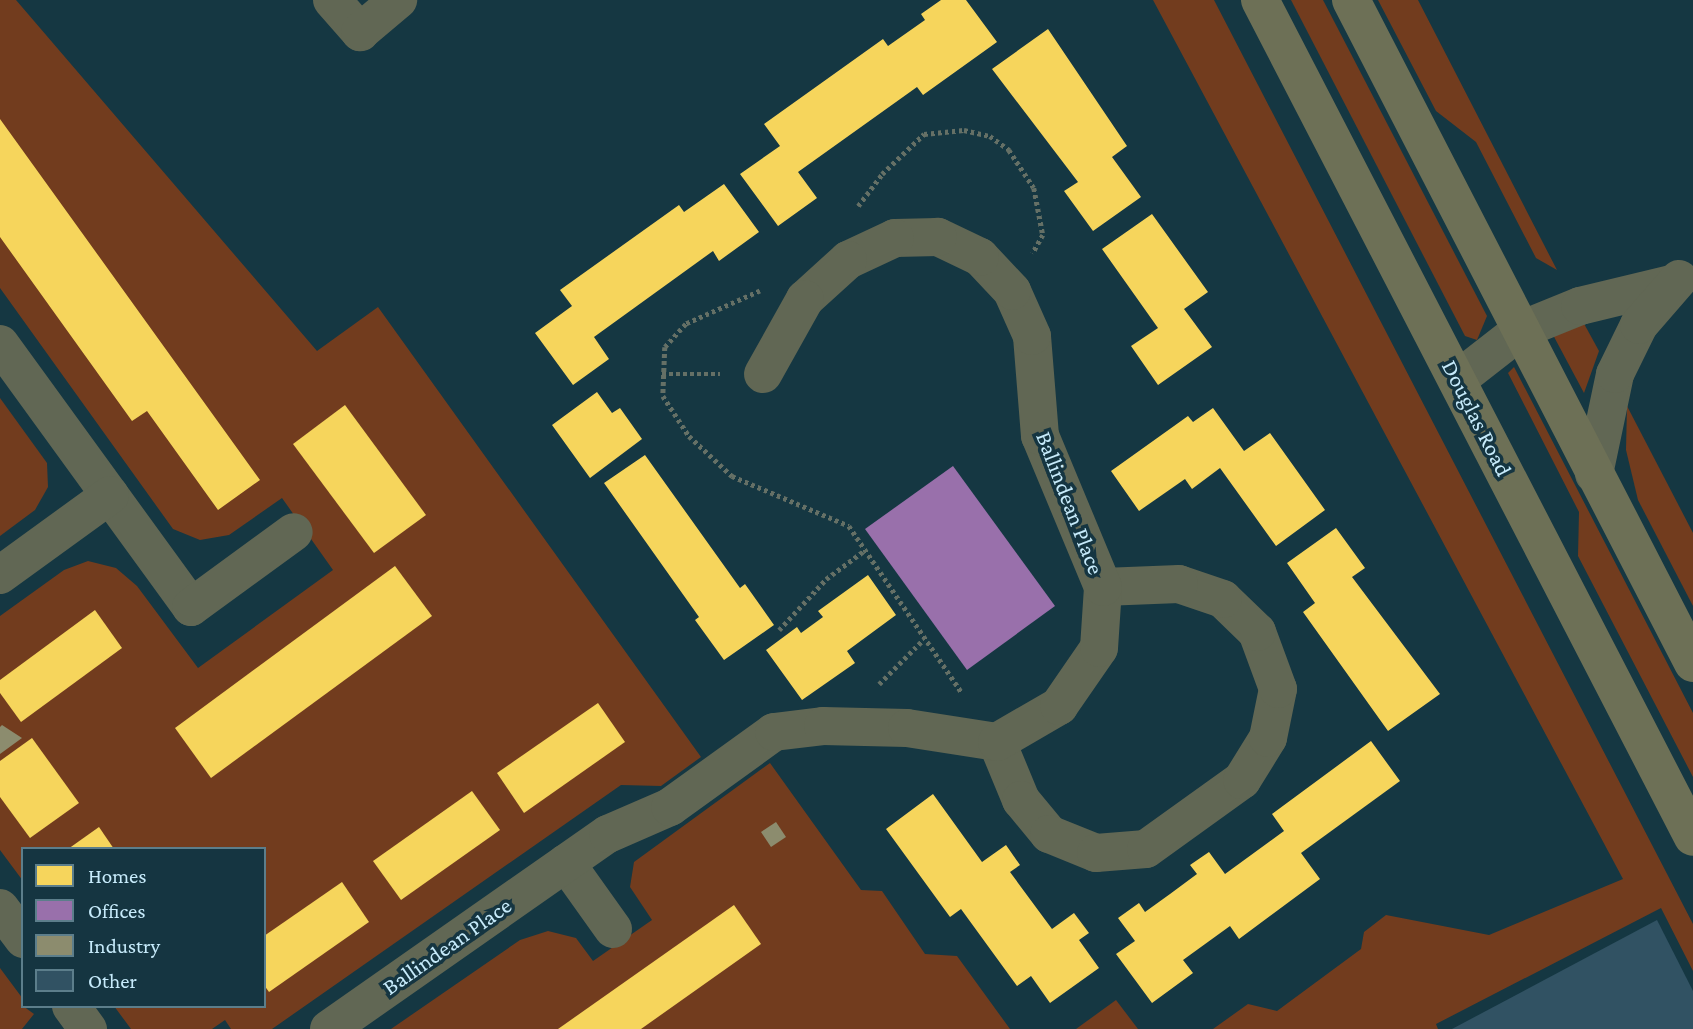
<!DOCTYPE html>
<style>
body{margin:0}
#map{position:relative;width:1693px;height:1029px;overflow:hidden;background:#153742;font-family:"Crimson Pro",serif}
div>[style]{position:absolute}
.green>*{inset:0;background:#723c1e}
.homes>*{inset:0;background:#f6d55c}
.offices>*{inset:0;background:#9970ab}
.industry>*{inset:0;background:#8c8c6e}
.building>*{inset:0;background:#315263}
.path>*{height:4.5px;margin-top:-2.25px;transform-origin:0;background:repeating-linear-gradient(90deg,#657066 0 3.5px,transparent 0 7px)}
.minor>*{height:38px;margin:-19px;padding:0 19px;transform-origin:19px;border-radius:19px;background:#616754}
.major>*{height:38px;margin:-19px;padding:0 19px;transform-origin:19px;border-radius:19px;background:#6d7056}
span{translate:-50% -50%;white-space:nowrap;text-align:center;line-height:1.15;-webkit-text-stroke:7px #153541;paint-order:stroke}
.street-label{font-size:23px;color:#c7ebfb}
.legend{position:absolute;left:21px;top:847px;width:245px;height:161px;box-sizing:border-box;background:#153541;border:2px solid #5c7e8b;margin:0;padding:9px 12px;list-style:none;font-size:21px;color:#c7ebfb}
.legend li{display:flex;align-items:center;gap:14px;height:35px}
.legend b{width:35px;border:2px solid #5c7e8b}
</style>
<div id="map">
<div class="green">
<i style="clip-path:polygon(0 0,16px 0,317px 351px,378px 307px,701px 757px,661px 786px,621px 785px,272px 1029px,231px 1029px,225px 1020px,212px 1029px,131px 1029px,114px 1006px,264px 1006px,264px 849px,23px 849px,23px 881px,0 850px,0 616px,64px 570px,88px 561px,116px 568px,137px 586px,198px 668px,333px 570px,282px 498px,229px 535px,200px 540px,173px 529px,0 288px)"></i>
<i style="clip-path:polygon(1153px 0,1214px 0,1693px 924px,1693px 971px,1661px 908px,1436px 1024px,1438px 1029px,1213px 1029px,1248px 1004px,1277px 1011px,1361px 949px,1364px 932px,1386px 915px,1489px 935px,1623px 879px)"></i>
<i style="clip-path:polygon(1291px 0,1323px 0,1487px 316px,1477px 340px,1465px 336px)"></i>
<i style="clip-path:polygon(1378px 0,1418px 0,1557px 270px,1536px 258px,1476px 142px,1436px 111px)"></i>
<i style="clip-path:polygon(1582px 320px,1599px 351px,1584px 393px,1552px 333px)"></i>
<i style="clip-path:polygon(1514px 367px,1693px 713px,1693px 777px,1578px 556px,1579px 512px,1508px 373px)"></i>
<i style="clip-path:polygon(0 398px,47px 463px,48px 487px,35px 510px,0 536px)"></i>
<i style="clip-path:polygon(1627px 406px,1693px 533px,1693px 606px,1638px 500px,1626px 450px)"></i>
<i style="clip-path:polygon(770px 763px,861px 890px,882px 891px,925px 954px,957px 956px,1010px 1029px,391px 1029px,520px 940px,548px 931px,576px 938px,593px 961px,652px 920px,630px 887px,634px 862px)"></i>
<i style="clip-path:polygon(0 968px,23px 999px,23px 1006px,34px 1014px,22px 1029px,0 1029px)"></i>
<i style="clip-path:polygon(1116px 1000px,1138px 1029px,1076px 1029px)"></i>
</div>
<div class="homes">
<i style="clip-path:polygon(941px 0,966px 0,997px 42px,923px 95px,917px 87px,798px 172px,817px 198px,778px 226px,740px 174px,780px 146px,764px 124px,883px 39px,888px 46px,925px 20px,921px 14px)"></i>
<i style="clip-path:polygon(1048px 29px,1127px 146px,1112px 157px,1141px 197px,1093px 231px,1064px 191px,1078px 182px,992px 69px)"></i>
<i style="clip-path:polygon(0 119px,260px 480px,218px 510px,147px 411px,132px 421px,0 237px)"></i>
<i style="clip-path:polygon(724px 184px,759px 232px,719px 261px,713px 251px,594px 337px,609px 359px,573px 385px,535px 333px,572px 306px,560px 290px,679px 205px,684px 212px)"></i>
<i style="clip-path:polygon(1152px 214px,1208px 292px,1184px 309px,1212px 347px,1158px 385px,1131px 346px,1158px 328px,1102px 249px)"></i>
<i style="clip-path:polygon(597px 392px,612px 413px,620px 408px,642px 439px,590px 478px,552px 425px)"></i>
<i style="clip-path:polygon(345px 405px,426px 515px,374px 553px,293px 444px)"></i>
<i style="clip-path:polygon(1213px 408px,1244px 451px,1270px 433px,1325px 510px,1276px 546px,1220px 468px,1192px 489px,1185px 479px,1139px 511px,1111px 471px,1188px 416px,1193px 422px)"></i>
<i style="clip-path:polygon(645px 455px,740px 588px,745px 584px,774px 625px,724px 660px,695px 620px,699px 617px,604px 483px)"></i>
<i style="clip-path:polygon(1336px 528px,1365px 568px,1352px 577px,1440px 694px,1388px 731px,1303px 612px,1315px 603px,1287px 563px)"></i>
<i style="clip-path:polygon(395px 566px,432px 616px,211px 778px,175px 728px)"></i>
<i style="clip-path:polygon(868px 575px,896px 615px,847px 651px,855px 663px,802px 700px,766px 650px,797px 627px,801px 633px,823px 617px,818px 611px)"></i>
<i style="clip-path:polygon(95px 610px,122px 648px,21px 722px,0 693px,0 680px)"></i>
<i style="clip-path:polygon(598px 703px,625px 742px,524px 813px,497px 773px)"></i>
<i style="clip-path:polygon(32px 738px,79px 803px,30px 838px,0 797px,0 761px)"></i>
<i style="clip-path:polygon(1371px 741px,1400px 781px,1301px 853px,1320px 879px,1239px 939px,1230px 926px,1183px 960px,1193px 973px,1152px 1003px,1116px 954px,1135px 941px,1118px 918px,1139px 903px,1145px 912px,1170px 894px,1197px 874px,1190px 865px,1209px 852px,1225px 874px,1284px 831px,1272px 814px)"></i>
<i style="clip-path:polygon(472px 791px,500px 830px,401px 900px,373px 861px)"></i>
<i style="clip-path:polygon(933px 794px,982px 862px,1006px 845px,1020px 865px,1010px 872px,1052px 929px,1074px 913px,1089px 933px,1079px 940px,1099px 968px,1050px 1003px,1031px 976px,1017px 986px,961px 909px,950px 917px,886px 829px)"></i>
<i style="clip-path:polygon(99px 827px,114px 849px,68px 849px)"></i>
<i style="clip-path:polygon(342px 882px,369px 922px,269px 992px,264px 985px,264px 936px)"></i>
<i style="clip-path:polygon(734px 905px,761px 944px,641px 1029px,558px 1029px)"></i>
</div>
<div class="offices">
<i style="clip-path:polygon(953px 466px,1055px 606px,967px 670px,865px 529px)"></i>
</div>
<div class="industry">
<i style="clip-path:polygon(2px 725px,22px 738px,0 754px,0 727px)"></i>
<i style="clip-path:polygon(776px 822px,786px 837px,771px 847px,761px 832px)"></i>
</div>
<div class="building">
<i style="clip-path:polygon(1657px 920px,1693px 991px,1693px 1029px,1452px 1029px)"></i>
</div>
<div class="path">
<i style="left:858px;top:206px;width:40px;rotate:-53deg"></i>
<i style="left:882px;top:174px;width:58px;rotate:-43.6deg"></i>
<i style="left:924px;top:134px;width:40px;rotate:-5.7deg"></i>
<i style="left:964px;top:130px;width:27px;rotate:13deg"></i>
<i style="left:990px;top:136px;width:24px;rotate:36deg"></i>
<i style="left:1009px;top:150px;width:45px;rotate:56.7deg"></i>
<i style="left:1034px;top:188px;width:48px;rotate:79.2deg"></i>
<i style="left:1043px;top:235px;width:21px;rotate:119deg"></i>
<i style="left:760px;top:291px;width:81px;rotate:156deg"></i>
<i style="left:686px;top:324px;width:31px;rotate:132deg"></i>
<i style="left:665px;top:347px;width:49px;rotate:92.3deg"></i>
<i style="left:663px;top:396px;width:48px;rotate:57deg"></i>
<i style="left:689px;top:436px;width:59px;rotate:42.9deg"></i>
<i style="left:732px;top:476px;width:127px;rotate:23.1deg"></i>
<i style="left:849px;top:526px;width:202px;rotate:55.9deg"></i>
<i style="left:662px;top:374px;width:58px"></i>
<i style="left:779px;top:630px;width:69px;rotate:-47.3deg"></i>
<i style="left:826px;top:579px;width:49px;rotate:-36.6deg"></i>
<i style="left:879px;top:684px;width:62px;rotate:-45deg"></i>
</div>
<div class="minor">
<i style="left:332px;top:0;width:43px;rotate:48.8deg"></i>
<i style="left:360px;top:32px;width:50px;rotate:-40.1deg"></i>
<i style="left:0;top:344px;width:325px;rotate:54deg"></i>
<i style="left:191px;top:607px;width:127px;rotate:-36.1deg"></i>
<i style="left:1457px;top:380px;width:81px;rotate:-38deg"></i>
<i style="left:1521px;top:330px;width:64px;rotate:-22.1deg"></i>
<i style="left:1580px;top:306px;width:94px;rotate:-13.6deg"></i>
<i style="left:1594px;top:474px;width:102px;rotate:-78.1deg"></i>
<i style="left:1615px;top:374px;width:55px;rotate:-63.9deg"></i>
<i style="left:1639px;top:325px;width:61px;rotate:-49deg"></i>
<i style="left:0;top:575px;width:136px;rotate:-36deg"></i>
<i style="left:997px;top:742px;width:63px;rotate:67.5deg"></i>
<i style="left:1021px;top:800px;width:44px;rotate:50.5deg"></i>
<i style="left:1049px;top:834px;width:51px;rotate:22deg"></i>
<i style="left:1096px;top:853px;width:50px;rotate:-4.6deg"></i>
<i style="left:1146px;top:849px;width:118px;rotate:-35.7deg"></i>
<i style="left:1242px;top:780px;width:49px;rotate:-58.2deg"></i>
<i style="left:1268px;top:738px;width:50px;rotate:-78.5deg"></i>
<i style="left:1278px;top:689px;width:61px;rotate:-110.2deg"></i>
<i style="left:1257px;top:632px;width:47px;rotate:-135.9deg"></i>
<i style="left:1223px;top:599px;width:46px;rotate:-161.2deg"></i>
<i style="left:1179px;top:584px;width:76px;rotate:177.7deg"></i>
<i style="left:566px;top:863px;width:81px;rotate:54.5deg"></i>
<i style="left:0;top:908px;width:39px;rotate:53deg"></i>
<i style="left:71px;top:1006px;width:29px;rotate:54deg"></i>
<i style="left:329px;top:1029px;width:340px;rotate:-35deg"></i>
<i style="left:608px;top:834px;width:68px;rotate:-23.5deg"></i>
<i style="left:670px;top:807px;width:128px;rotate:-35.8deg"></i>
<i style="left:774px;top:732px;width:49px;rotate:-7deg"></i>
<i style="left:823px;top:726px;width:84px;rotate:1.4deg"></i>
<i style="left:907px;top:728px;width:91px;rotate:8.8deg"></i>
<i style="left:997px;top:742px;width:72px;rotate:-30.1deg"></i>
<i style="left:1059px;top:706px;width:70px;rotate:-55.4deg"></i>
<i style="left:1099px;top:648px;width:61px;rotate:-86.2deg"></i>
<i style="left:1103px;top:587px;width:164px;rotate:-112.6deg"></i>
<i style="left:1040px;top:436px;width:100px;rotate:-94.6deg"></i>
<i style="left:1032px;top:336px;width:49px;rotate:-114deg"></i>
<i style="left:1012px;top:291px;width:47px;rotate:-133.3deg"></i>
<i style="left:980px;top:257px;width:47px;rotate:-154.5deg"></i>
<i style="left:938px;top:237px;width:43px;rotate:178.7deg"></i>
<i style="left:895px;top:238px;width:52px;rotate:154.9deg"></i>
<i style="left:848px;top:260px;width:58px;rotate:137.8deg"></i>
<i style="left:805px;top:299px;width:86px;rotate:119.2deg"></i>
</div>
<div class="major">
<i style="left:1260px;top:0;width:942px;rotate:62.65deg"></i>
<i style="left:1351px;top:0;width:746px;rotate:62.71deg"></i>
</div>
<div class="street-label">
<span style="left:1477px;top:418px;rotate:63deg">Douglas Road</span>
<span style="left:1070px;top:503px;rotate:69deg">Ballindean Place</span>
<span style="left:447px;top:946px;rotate:-35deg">Ballindean Place</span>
</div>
<ul class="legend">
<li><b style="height:19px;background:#f6d55c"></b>Homes</li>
<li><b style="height:19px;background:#9970ab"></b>Offices</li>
<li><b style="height:19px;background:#8c8c6e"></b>Industry</li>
<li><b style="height:19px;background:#315263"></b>Other</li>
</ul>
</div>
